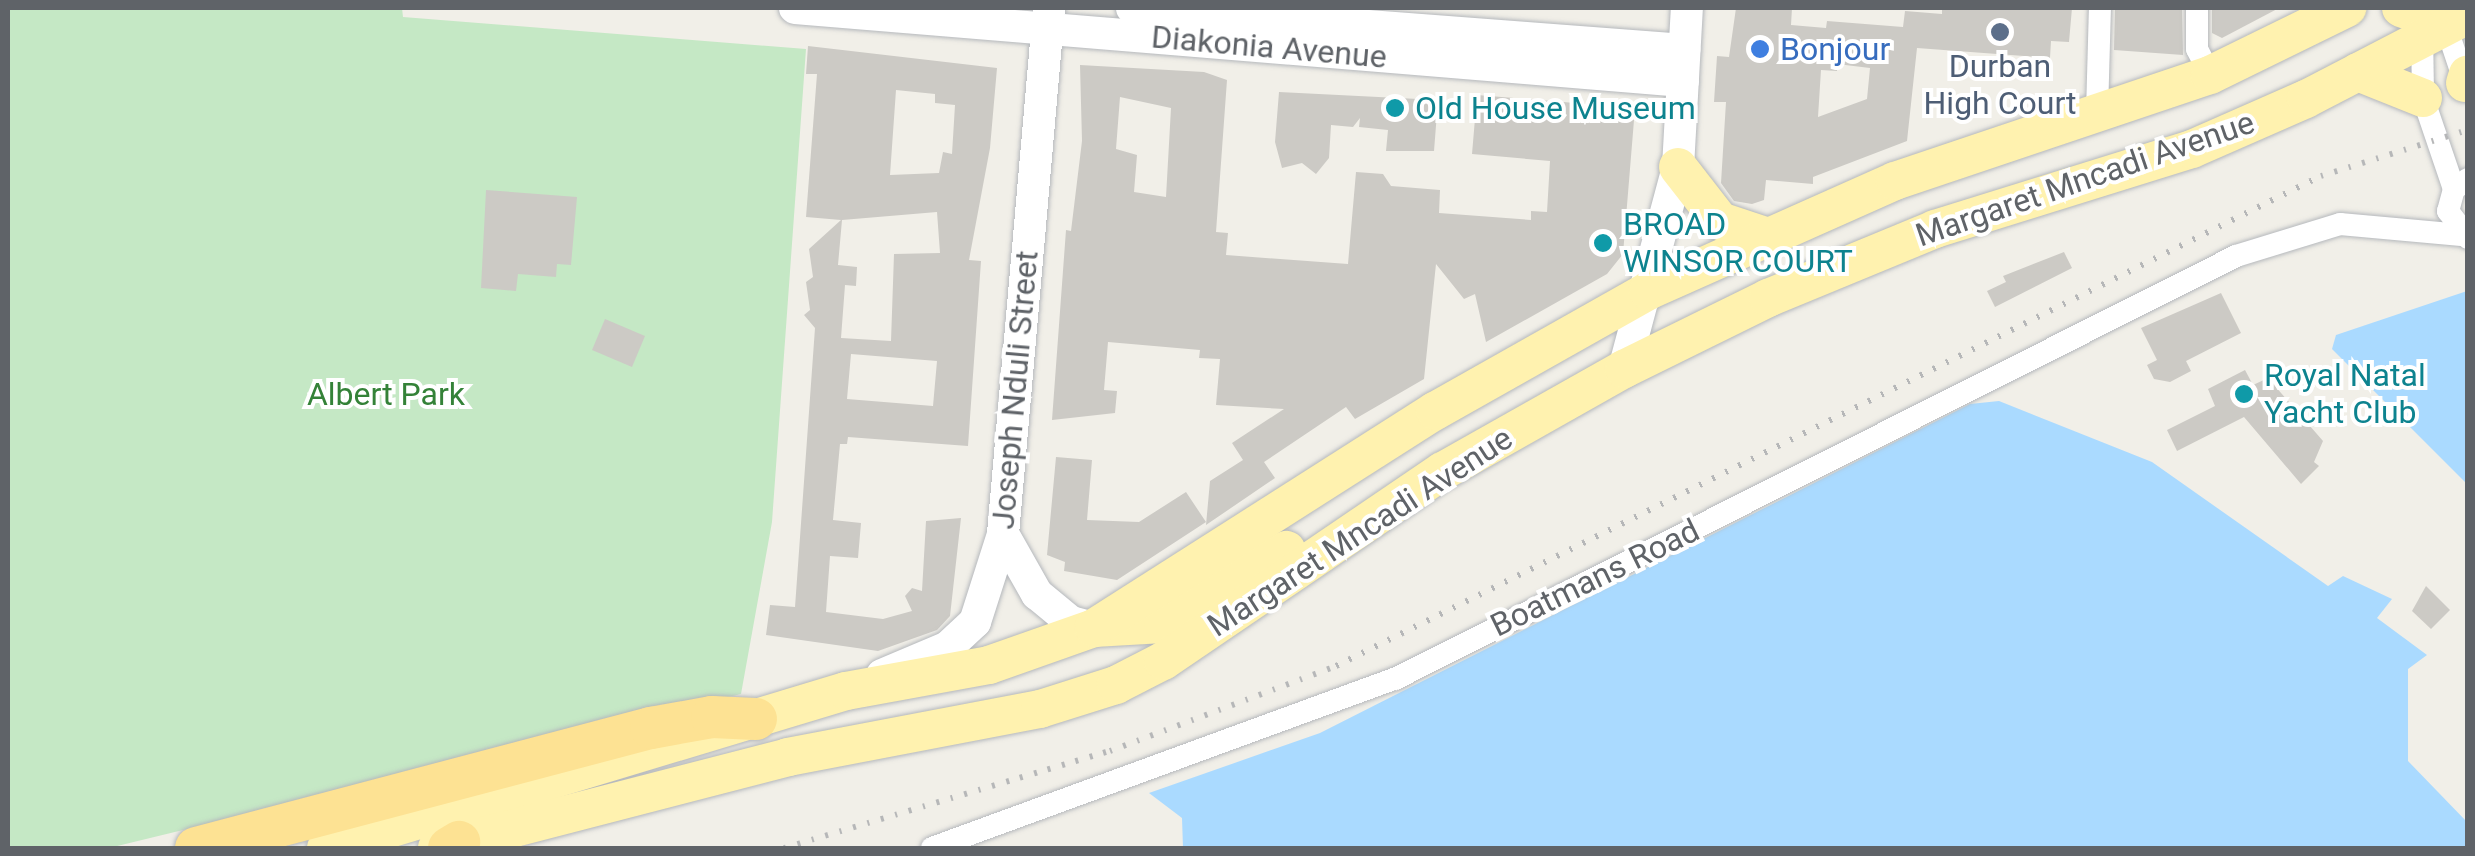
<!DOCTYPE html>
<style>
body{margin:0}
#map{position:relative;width:2475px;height:856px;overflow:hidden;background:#f1efe8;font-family:Roboto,sans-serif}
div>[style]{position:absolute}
.green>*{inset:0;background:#c5e8c5}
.water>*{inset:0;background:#aadaff}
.building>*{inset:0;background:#cccac5}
.roads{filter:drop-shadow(0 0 2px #b5b8bc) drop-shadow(0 0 2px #b5b8bc)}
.street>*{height:22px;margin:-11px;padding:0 11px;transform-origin:11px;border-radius:11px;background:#fff}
.secondary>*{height:32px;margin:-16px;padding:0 16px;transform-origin:16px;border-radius:16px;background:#fff}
.primary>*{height:38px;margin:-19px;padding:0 19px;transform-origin:19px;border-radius:19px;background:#fff2af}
.highway>*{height:42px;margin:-21px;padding:0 21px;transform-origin:21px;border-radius:21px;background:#fde293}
.rail>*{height:6px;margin-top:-3px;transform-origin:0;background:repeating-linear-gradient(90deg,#b6b7b8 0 2.5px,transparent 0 14.5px)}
.dots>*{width:28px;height:28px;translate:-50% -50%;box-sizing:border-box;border:5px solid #fff;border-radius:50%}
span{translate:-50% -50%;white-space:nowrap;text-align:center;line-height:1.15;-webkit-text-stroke:8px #fff;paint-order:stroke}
.street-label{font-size:32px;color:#5f6368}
.shop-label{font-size:32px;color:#366cbe}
.left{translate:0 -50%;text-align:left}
.service-label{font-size:32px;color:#4e5e75}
.culture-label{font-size:32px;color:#0d838f}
.park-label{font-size:32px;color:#348238}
.frame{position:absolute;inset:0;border:10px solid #5f6368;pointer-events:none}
</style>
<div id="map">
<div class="green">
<i style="clip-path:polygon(8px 8px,402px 8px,403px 17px,806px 49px,772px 522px,741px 694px,109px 848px,8px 848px)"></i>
</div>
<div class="water">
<i style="clip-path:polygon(2467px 291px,2468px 291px,2467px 484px,2332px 349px,2336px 335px)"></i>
<i style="clip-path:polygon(1999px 401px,2152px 462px,2328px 586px,2343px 576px,2392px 599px,2377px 618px,2427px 655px,2408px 669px,2408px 761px,2467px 822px,2467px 848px,1183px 848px,1182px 818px,1149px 793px,1320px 733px,1970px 404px)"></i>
</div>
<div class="building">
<i style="clip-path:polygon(evenodd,1736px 8px,1792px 8px,1791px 25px,1826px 28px,1827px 21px,1903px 27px,1905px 11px,1942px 14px,1942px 8px,2072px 8px,2069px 42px,2051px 41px,2050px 58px,1917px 48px,1907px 141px,1813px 177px,1813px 184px,1766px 180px,1764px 200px,1752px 204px,1734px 201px,1721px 183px,1726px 102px,1714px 102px,1717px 56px,1729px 57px,1736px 8px,1837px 64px,1870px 68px,1867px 99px,1818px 117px,1821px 70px,1837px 71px,1837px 64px)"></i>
<i style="clip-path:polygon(2115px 8px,2182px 8px,2183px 55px,2114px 50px)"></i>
<i style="clip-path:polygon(2212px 8px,2279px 8px,2222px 38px,2212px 33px)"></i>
<i style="clip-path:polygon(evenodd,808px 46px,997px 68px,990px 148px,969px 260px,981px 261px,968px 446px,848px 437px,847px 444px,840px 444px,833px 520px,861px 523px,858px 558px,830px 556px,826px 612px,883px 619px,912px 611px,905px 596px,912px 588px,922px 591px,926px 521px,961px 518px,950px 616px,937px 630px,878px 651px,766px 635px,770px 605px,795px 607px,815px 328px,804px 315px,810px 310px,806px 282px,813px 277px,809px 249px,841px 220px,806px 217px,817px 74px,806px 74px,808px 46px,896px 90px,935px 94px,935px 103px,955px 105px,952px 154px,943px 152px,939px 173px,890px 175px,896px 90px,808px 46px,937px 212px,940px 253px,894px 254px,891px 341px,841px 338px,845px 285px,856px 286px,857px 267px,838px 265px,842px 220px,937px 212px,808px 46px,851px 354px,937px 361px,933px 406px,847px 399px,851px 354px)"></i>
<i style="clip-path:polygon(evenodd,1080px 65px,1204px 72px,1227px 80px,1216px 232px,1228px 233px,1226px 255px,1348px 264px,1356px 172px,1383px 174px,1391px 186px,1440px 190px,1439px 213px,1531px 220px,1531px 211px,1547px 212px,1550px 161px,1472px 154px,1477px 95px,1635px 108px,1623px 254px,1607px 274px,1486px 342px,1475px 294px,1464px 299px,1436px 264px,1424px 379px,1355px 419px,1346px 407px,1264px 462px,1275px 478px,1206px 525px,1210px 481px,1243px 460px,1232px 443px,1284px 409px,1216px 405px,1220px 359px,1199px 358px,1200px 350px,1108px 342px,1104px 390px,1117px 391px,1115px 413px,1052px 420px,1066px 230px,1071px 231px,1082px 141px,1080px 65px,1120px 97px,1171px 108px,1166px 197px,1134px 192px,1137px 155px,1116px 149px,1120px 97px)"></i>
<i style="clip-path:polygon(1279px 92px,1438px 100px,1434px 151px,1386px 151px,1388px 130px,1359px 127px,1360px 118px,1353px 127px,1331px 125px,1329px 158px,1316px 174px,1302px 163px,1282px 168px,1275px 142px)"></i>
<i style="clip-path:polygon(486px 190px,577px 197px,571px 265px,557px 264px,556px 277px,518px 274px,516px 291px,481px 288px)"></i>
<i style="clip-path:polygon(2064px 252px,2072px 268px,1995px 307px,1987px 291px,2006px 282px,2003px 276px)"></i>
<i style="clip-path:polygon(2221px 293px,2241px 333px,2186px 361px,2191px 371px,2170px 382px,2154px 379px,2147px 365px,2157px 360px,2141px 328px)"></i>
<i style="clip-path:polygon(605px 319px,645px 336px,632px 367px,592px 350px)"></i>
<i style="clip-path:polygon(2245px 370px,2253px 385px,2268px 378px,2323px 441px,2314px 462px,2319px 466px,2301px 484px,2244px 417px,2177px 451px,2167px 430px,2215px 406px,2208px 389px)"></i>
<i style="clip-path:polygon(1056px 457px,1092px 460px,1087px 520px,1139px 522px,1186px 492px,1206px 522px,1117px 580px,1064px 571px,1065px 562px,1047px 555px)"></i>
<i style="clip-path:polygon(2426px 586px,2450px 610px,2431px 629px,2412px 611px)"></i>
</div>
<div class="roads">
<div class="street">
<i style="left:2197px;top:8px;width:41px;rotate:90deg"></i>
<i style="left:2197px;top:49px;width:29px;rotate:63deg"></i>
<i style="left:2443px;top:17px;width:73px;rotate:71.6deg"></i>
<i style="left:2422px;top:31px;width:67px;rotate:89.1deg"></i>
<i style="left:2423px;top:98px;width:96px;rotate:71.2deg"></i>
<i style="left:2097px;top:113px;width:105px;rotate:-88.4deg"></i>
<i style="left:2468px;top:179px;width:17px;rotate:144deg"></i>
<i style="left:2454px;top:189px;width:23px;rotate:105deg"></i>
<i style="left:2448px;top:211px;width:34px;rotate:53deg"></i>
<i style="left:932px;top:848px;width:493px;rotate:-20.1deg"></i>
<i style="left:1395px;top:679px;width:941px;rotate:-26.7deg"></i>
<i style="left:2236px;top:256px;width:109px;rotate:-17.1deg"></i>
<i style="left:2340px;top:224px;width:122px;rotate:5.2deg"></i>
</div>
<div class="secondary">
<i style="left:795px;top:8px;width:891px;rotate:4.7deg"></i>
<i style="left:1132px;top:8px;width:554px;rotate:4.35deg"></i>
<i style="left:1624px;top:369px;width:209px;rotate:-75deg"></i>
<i style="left:1678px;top:167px;width:159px;rotate:-86.8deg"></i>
<i style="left:1003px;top:534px;width:69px;rotate:60.5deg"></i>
<i style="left:1037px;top:594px;width:44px;rotate:39.5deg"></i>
<i style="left:1071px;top:622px;width:24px;rotate:15deg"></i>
<i style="left:882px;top:675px;width:72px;rotate:-23deg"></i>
<i style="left:948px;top:647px;width:37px;rotate:-43deg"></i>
<i style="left:975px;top:622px;width:92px;rotate:-72.3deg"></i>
<i style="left:1003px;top:534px;width:528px;rotate:-85deg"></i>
</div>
<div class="primary">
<i style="left:2401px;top:8px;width:48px;rotate:19.6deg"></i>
<i style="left:2358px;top:72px;width:70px;rotate:21.8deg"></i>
<i style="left:2465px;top:83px;width:9px;rotate:-72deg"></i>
<i style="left:1678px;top:167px;width:68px;rotate:52.1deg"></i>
<i style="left:1720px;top:221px;width:51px;rotate:18.4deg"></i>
<i style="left:1094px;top:628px;width:69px;rotate:-3.3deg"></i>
<i style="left:1163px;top:624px;width:144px;rotate:-31deg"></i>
<i style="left:326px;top:848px;width:543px;rotate:-16.8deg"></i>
<i style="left:846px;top:691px;width:145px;rotate:-10.3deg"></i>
<i style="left:989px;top:665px;width:111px;rotate:-19.4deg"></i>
<i style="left:1094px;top:628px;width:404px;rotate:-32.5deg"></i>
<i style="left:1435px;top:411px;width:244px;rotate:-29.4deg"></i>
<i style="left:1648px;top:291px;width:270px;rotate:-24deg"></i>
<i style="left:1895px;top:181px;width:332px;rotate:-18.6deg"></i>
<i style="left:2210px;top:75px;width:153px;rotate:-26.1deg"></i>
<i style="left:437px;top:848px;width:363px;rotate:-14.5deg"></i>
<i style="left:788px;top:757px;width:257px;rotate:-10.8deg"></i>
<i style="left:1040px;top:709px;width:80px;rotate:-17.5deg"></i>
<i style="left:1116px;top:685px;width:53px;rotate:-27.1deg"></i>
<i style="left:1163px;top:661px;width:338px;rotate:-34.2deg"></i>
<i style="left:1443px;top:471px;width:208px;rotate:-29.4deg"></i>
<i style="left:1624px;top:369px;width:161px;rotate:-26.2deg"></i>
<i style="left:1768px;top:298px;width:181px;rotate:-22.4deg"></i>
<i style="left:1935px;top:229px;width:269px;rotate:-17.3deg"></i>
<i style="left:2192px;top:149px;width:124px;rotate:-23.7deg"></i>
<i style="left:2306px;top:99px;width:182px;rotate:-27.4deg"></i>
</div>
<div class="highway">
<i style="left:196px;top:848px;width:471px;rotate:-14.8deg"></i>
<i style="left:651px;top:728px;width:62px;rotate:-10.2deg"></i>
<i style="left:712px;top:717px;width:44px;rotate:2.6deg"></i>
<i style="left:449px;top:848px;width:12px;rotate:-31deg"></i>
</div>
</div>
<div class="rail">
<i style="left:784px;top:848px;width:340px;rotate:-16.6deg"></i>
<i style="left:1110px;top:751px;width:241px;rotate:-20.6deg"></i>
<i style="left:1336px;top:666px;width:1100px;rotate:-26.45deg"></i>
<i style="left:2321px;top:176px;width:154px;rotate:-17.4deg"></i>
</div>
<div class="dots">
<i style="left:2000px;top:32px;background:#5c6f8a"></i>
<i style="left:1760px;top:49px;background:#3f7fe0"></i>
<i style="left:1395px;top:108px;background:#0f9aa8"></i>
<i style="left:1603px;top:243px;background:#0f9aa8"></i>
<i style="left:2244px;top:394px;background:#0f9aa8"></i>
</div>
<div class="street-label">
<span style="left:1269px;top:47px;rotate:5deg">Diakonia Avenue</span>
<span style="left:2085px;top:179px;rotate:-19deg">Margaret Mncadi Avenue</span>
<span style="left:1015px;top:390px;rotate:-85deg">Joseph Nduli Street</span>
<span style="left:1360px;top:532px;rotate:-33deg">Margaret Mncadi Avenue</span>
<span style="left:1595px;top:578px;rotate:-26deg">Boatmans Road</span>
</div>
<div class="shop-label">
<span class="left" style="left:1780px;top:49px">Bonjour</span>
</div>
<div class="service-label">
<span style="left:2000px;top:85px">Durban<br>High Court</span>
</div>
<div class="culture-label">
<span class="left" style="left:1415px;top:108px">Old House Museum</span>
<span class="left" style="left:1623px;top:243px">BROAD<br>WINSOR COURT</span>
<span class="left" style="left:2264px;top:394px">Royal Natal<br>Yacht Club</span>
</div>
<div class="park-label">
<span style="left:386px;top:394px">Albert Park</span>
</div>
<div class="frame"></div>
</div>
